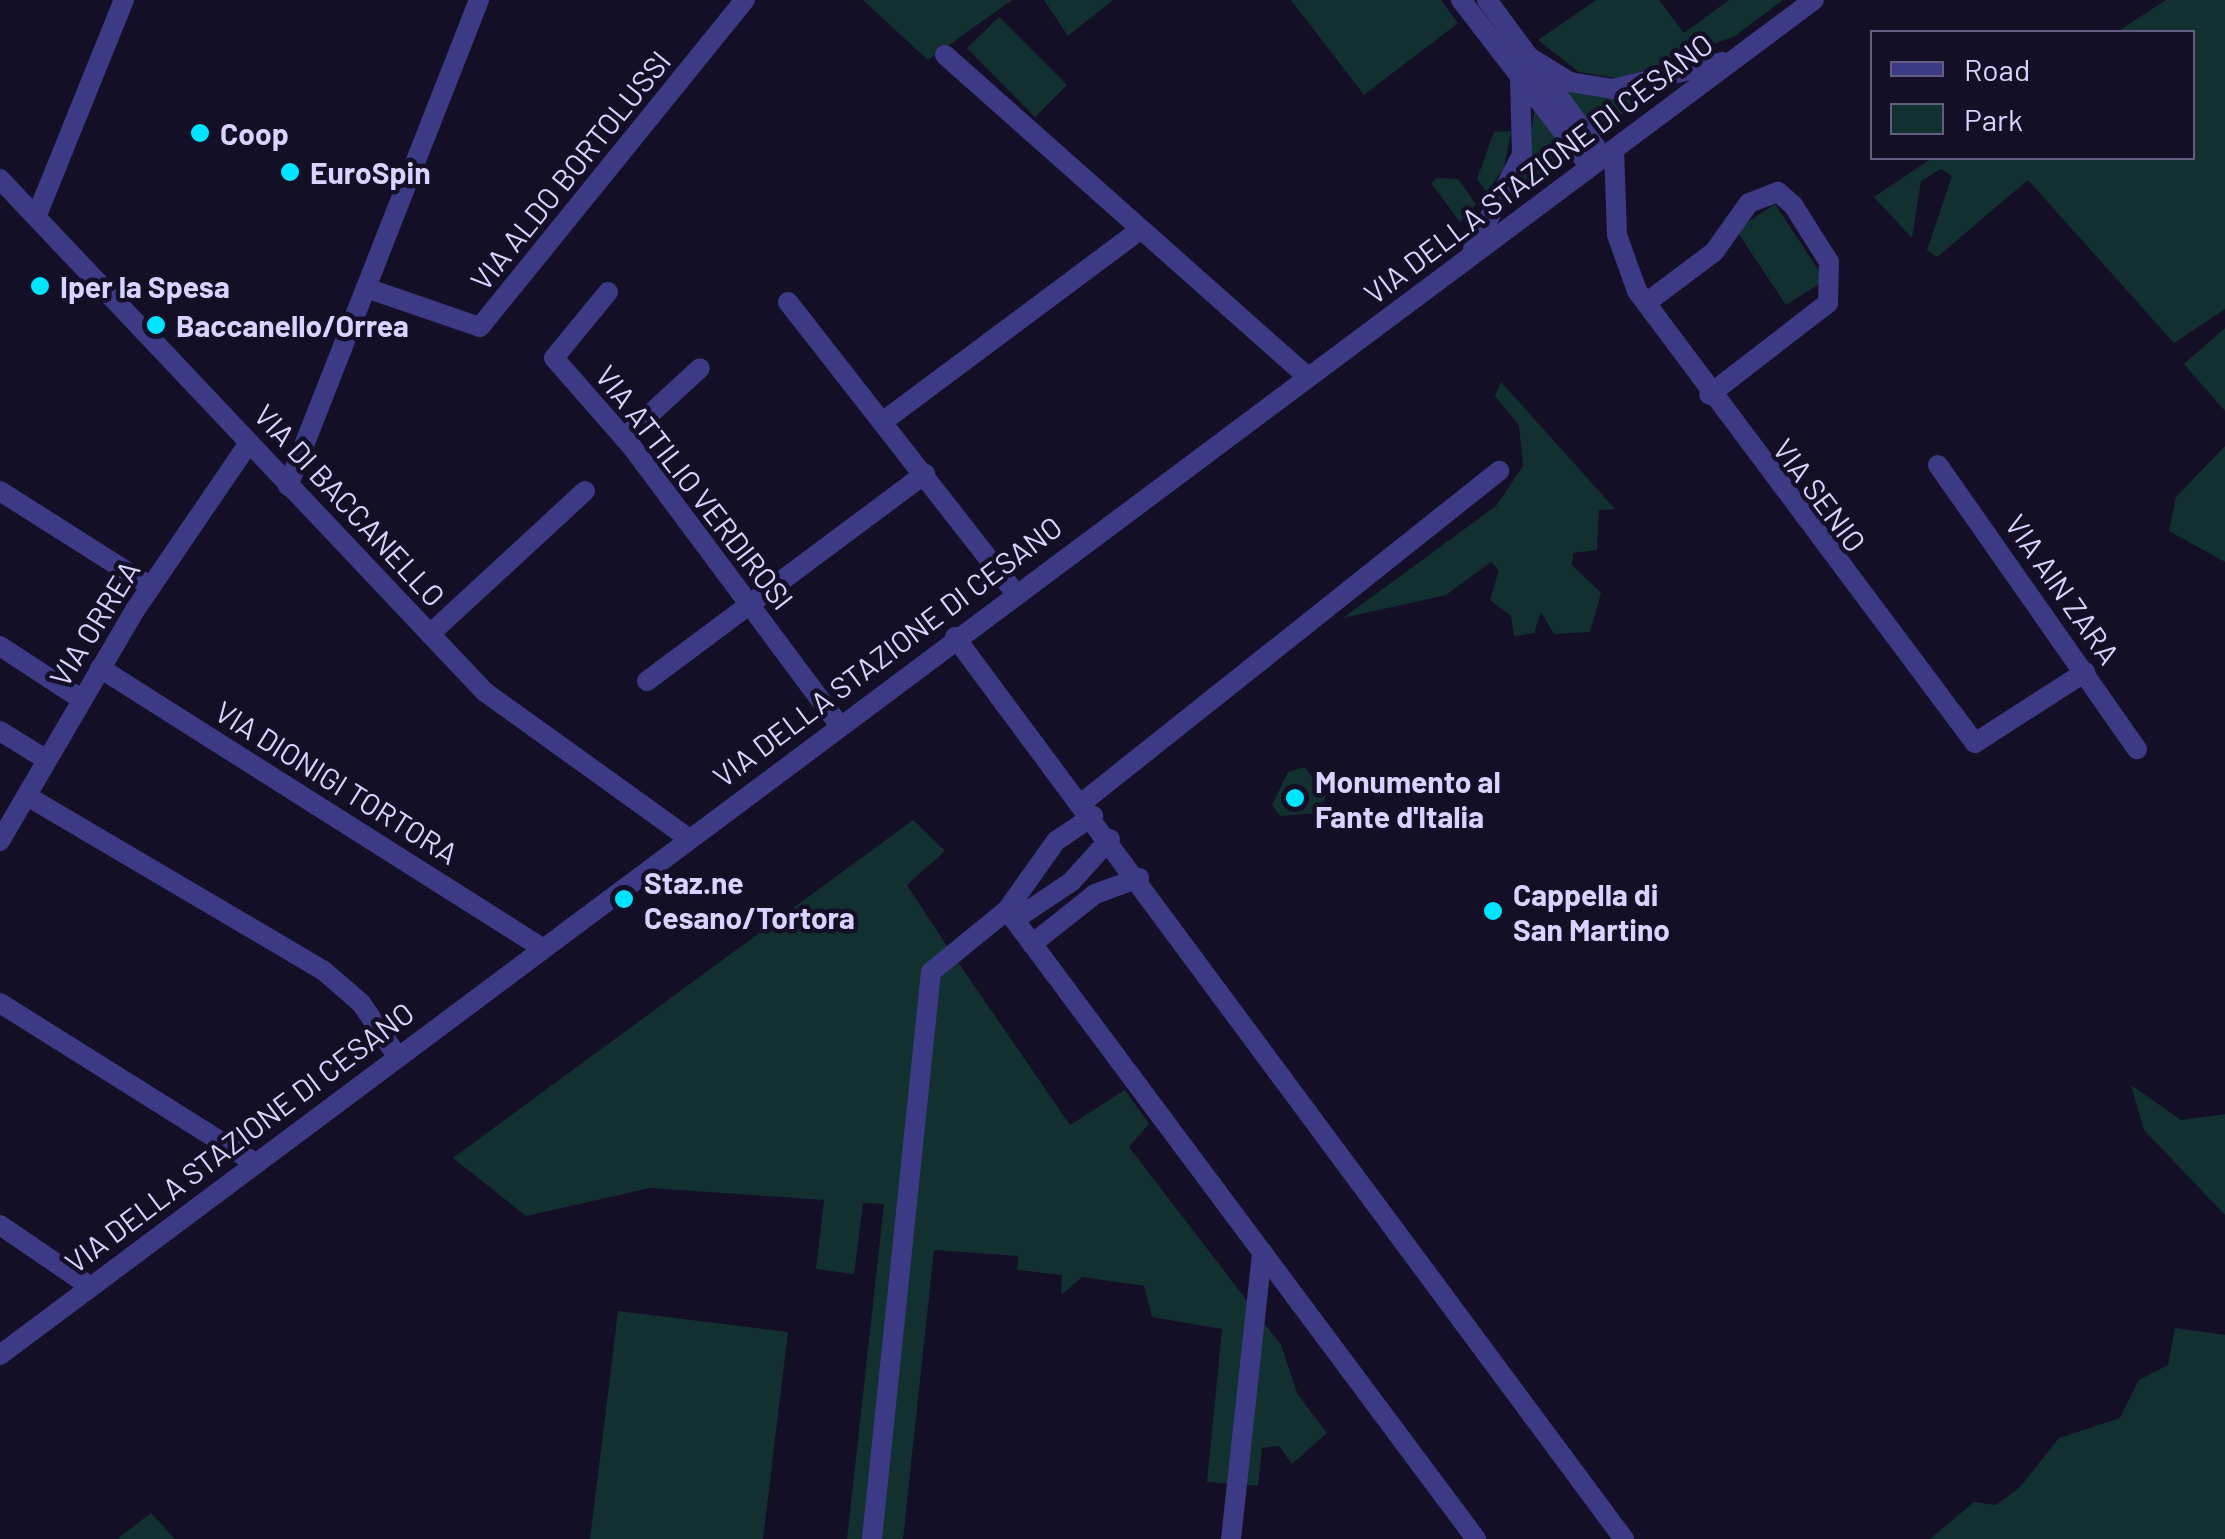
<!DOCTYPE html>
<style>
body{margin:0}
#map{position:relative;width:2225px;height:1539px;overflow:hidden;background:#130f26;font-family:Barlow,sans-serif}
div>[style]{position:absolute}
.green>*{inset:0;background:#12302f}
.minor>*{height:20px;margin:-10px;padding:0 10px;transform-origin:10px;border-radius:10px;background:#3d3a85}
.dots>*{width:28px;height:28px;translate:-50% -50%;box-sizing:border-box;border:5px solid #130f26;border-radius:50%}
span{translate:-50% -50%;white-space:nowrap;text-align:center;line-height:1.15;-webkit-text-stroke:9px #130f26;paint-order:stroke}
.poi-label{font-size:30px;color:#d9d4ff;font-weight:700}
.left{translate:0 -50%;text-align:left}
.street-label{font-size:30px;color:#d9d4ff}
.legend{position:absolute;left:1870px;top:30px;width:325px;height:130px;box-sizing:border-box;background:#130f26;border:2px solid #625e7d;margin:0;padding:12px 18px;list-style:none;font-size:30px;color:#d9d4ff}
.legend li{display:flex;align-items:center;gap:20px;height:50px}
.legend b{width:50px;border:2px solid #625e7d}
</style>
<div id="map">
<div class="green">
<i style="clip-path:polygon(863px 0,1012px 0,928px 60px)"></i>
<i style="clip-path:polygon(1044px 0,1113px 0,1068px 36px)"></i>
<i style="clip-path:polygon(1291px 0,1441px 0,1458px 23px,1364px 95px)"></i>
<i style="clip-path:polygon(1596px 0,1659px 0,1684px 33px,1729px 0,1783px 0,1735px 36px,1621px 79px,1579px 72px,1538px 40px)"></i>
<i style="clip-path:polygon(2166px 0,2225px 0,2225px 309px,2174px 343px,2028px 180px,1937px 257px,1927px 250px,1952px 176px,1941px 169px,1921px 181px,1912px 238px,1874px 197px,1932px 158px,2192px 158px,2192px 32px,2117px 32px)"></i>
<i style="clip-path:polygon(999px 17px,1067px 85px,1035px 117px,967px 48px)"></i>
<i style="clip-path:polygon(1563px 88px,1636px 96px,1640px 102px,1594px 133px)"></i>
<i style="clip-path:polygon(1535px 108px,1569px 155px,1525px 187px,1522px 184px)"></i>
<i style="clip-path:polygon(1511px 131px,1504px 168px,1487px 192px,1477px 179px,1494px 132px)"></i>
<i style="clip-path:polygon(1437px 178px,1458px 179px,1476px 204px,1460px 222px,1431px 183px)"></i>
<i style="clip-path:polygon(1775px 204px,1825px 280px,1786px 305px,1736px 230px)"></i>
<i style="clip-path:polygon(2225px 328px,2225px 411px,2184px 364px)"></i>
<i style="clip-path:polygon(1501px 382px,1615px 509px,1599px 510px,1597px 550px,1573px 553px,1572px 565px,1601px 593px,1590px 632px,1554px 634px,1541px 612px,1534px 633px,1514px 636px,1511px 616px,1490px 600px,1499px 570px,1491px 562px,1446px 595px,1343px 618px,1496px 506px,1523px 466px,1519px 425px,1495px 396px)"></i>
<i style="clip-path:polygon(2225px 446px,2225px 562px,2169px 531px,2176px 497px)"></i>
<i style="clip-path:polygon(1305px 767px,1326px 797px,1317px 813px,1280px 816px,1272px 805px,1288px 772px)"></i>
<i style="clip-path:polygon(913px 820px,945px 851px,907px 885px,951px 952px,1070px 1125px,1125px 1090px,1149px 1124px,1129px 1147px,1281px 1345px,1298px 1395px,1327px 1433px,1292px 1464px,1279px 1446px,1262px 1448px,1258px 1486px,1207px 1482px,1222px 1329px,1152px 1317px,1144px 1286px,1082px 1277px,1061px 1295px,1062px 1275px,1017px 1270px,1018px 1256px,934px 1250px,903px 1539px,847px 1539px,884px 1204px,863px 1203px,854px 1274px,816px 1269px,824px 1200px,650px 1188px,526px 1216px,453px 1158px)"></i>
<i style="clip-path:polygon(2131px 1085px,2181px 1120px,2225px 1114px,2225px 1215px,2144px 1130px)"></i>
<i style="clip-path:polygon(618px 1311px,788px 1332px,763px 1539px,590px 1539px)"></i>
<i style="clip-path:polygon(2175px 1328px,2225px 1335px,2225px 1539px,1930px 1539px,1974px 1502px,1996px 1505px,2020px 1487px,2059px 1438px,2120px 1418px,2139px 1380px,2168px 1365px)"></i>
<i style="clip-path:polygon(151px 1513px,175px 1539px,117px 1539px)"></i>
</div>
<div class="minor">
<i style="left:1461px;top:0;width:211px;rotate:52.3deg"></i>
<i style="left:1487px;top:0;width:195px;rotate:53.5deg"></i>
<i style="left:945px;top:55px;width:484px;rotate:41.6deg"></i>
<i style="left:1526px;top:55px;width:52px;rotate:31.5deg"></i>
<i style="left:1570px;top:82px;width:44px;rotate:9.2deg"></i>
<i style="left:1613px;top:89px;width:112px;rotate:-13.9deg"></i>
<i style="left:1614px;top:149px;width:86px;rotate:88deg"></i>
<i style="left:1617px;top:235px;width:59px;rotate:70.3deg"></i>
<i style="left:1637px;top:291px;width:564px;rotate:53.21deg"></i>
<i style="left:1975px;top:743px;width:131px;rotate:-32.8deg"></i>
<i style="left:0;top:179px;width:706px;rotate:46.61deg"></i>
<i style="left:485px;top:692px;width:249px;rotate:35.7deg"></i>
<i style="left:37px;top:215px;width:232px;rotate:-68deg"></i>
<i style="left:1473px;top:249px;width:106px;rotate:-62.5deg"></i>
<i style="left:1522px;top:155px;width:74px;rotate:-91.5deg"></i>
<i style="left:366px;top:288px;width:120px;rotate:18.9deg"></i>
<i style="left:480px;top:327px;width:421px;rotate:-51deg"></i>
<i style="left:608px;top:292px;width:85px;rotate:129.3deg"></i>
<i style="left:554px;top:358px;width:118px;rotate:48.8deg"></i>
<i style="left:632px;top:447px;width:347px;rotate:53.3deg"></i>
<i style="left:788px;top:302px;width:369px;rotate:52deg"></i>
<i style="left:1646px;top:303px;width:85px;rotate:-36.9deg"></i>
<i style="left:1714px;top:252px;width:60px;rotate:-54.5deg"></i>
<i style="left:1749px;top:203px;width:31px;rotate:-21deg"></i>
<i style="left:1778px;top:192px;width:20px;rotate:41deg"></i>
<i style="left:1793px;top:205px;width:67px;rotate:57.7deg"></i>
<i style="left:1829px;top:262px;width:41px;rotate:91.4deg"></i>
<i style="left:1828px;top:303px;width:150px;rotate:142.3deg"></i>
<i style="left:885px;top:420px;width:314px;rotate:-36.7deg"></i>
<i style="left:624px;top:438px;width:103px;rotate:-42.6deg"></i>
<i style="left:1938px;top:465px;width:347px;rotate:55deg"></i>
<i style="left:288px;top:486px;width:522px;rotate:-68.54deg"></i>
<i style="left:0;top:491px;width:179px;rotate:32.4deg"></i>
<i style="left:430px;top:634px;width:211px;rotate:-42.7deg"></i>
<i style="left:955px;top:637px;width:1123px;rotate:53.44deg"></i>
<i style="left:0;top:646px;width:97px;rotate:33.2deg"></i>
<i style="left:100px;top:668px;width:523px;rotate:32.35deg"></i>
<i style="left:647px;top:681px;width:347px;rotate:-36.7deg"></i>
<i style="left:0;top:731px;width:55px;rotate:31.7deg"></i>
<i style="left:27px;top:796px;width:345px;rotate:30.5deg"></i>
<i style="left:324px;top:971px;width:49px;rotate:40.9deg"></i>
<i style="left:361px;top:1003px;width:64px;rotate:55.8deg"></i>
<i style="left:1083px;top:802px;width:532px;rotate:-38.51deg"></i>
<i style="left:0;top:841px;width:268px;rotate:-59.7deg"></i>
<i style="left:135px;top:610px;width:202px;rotate:-55.7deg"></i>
<i style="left:1007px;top:910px;width:785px;rotate:53.29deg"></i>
<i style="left:1014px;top:920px;width:69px;rotate:-33.7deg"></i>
<i style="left:1071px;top:882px;width:58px;rotate:-47.8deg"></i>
<i style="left:1032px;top:944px;width:80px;rotate:-38.4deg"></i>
<i style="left:1095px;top:894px;width:47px;rotate:-20deg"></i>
<i style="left:0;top:1003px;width:301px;rotate:32.1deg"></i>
<i style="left:0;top:1225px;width:110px;rotate:34.3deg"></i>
<i style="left:0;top:1355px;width:2264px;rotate:-36.76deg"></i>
<i style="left:872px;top:1539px;width:570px;rotate:-84.06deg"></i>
<i style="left:931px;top:972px;width:98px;rotate:-39.2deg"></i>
<i style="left:1007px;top:910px;width:85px;rotate:-54.6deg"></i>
<i style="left:1056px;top:841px;width:45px;rotate:-34deg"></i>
<i style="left:1231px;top:1539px;width:289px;rotate:-83.8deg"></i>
</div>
<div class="dots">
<i style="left:200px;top:133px;background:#00e5ff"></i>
<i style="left:290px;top:172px;background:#00e5ff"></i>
<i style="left:40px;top:286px;background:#00e5ff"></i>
<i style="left:156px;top:325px;background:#00e5ff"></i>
<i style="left:1295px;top:798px;background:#00e5ff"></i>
<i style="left:624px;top:899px;background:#00e5ff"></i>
<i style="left:1493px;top:911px;background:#00e5ff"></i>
</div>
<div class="poi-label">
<span class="left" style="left:220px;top:133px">Coop</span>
<span class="left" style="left:310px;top:172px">EuroSpin</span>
<span class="left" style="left:60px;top:286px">Iper la Spesa</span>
<span class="left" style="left:176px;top:325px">Baccanello/Orrea</span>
<span class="left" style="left:1315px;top:798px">Monumento al<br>Fante d'Italia</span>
<span class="left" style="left:644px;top:899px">Staz.ne<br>Cesano/Tortora</span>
<span class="left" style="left:1513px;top:911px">Cappella di<br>San Martino</span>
</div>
<div class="street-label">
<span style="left:1538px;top:168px;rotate:-37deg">VIA DELLA STAZIONE DI CESANO</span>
<span style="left:570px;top:170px;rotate:-51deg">VIA ALDO BORTOLUSSI</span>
<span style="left:695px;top:487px;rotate:52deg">VIA ATTILIO VERDIROSI</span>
<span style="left:1820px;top:495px;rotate:53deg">VIA SENIO</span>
<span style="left:350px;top:505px;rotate:47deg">VIA DI BACCANELLO</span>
<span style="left:2063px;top:589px;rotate:55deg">VIA AIN ZARA</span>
<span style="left:94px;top:623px;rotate:-58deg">VIA ORREA</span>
<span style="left:887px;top:651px;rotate:-37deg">VIA DELLA STAZIONE DI CESANO</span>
<span style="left:337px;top:782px;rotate:32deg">VIA DIONIGI TORTORA</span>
<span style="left:239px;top:1137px;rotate:-37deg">VIA DELLA STAZIONE DI CESANO</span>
</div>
<ul class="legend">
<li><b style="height:12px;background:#3d3a85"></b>Road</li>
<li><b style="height:28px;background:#12302f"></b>Park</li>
</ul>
</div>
